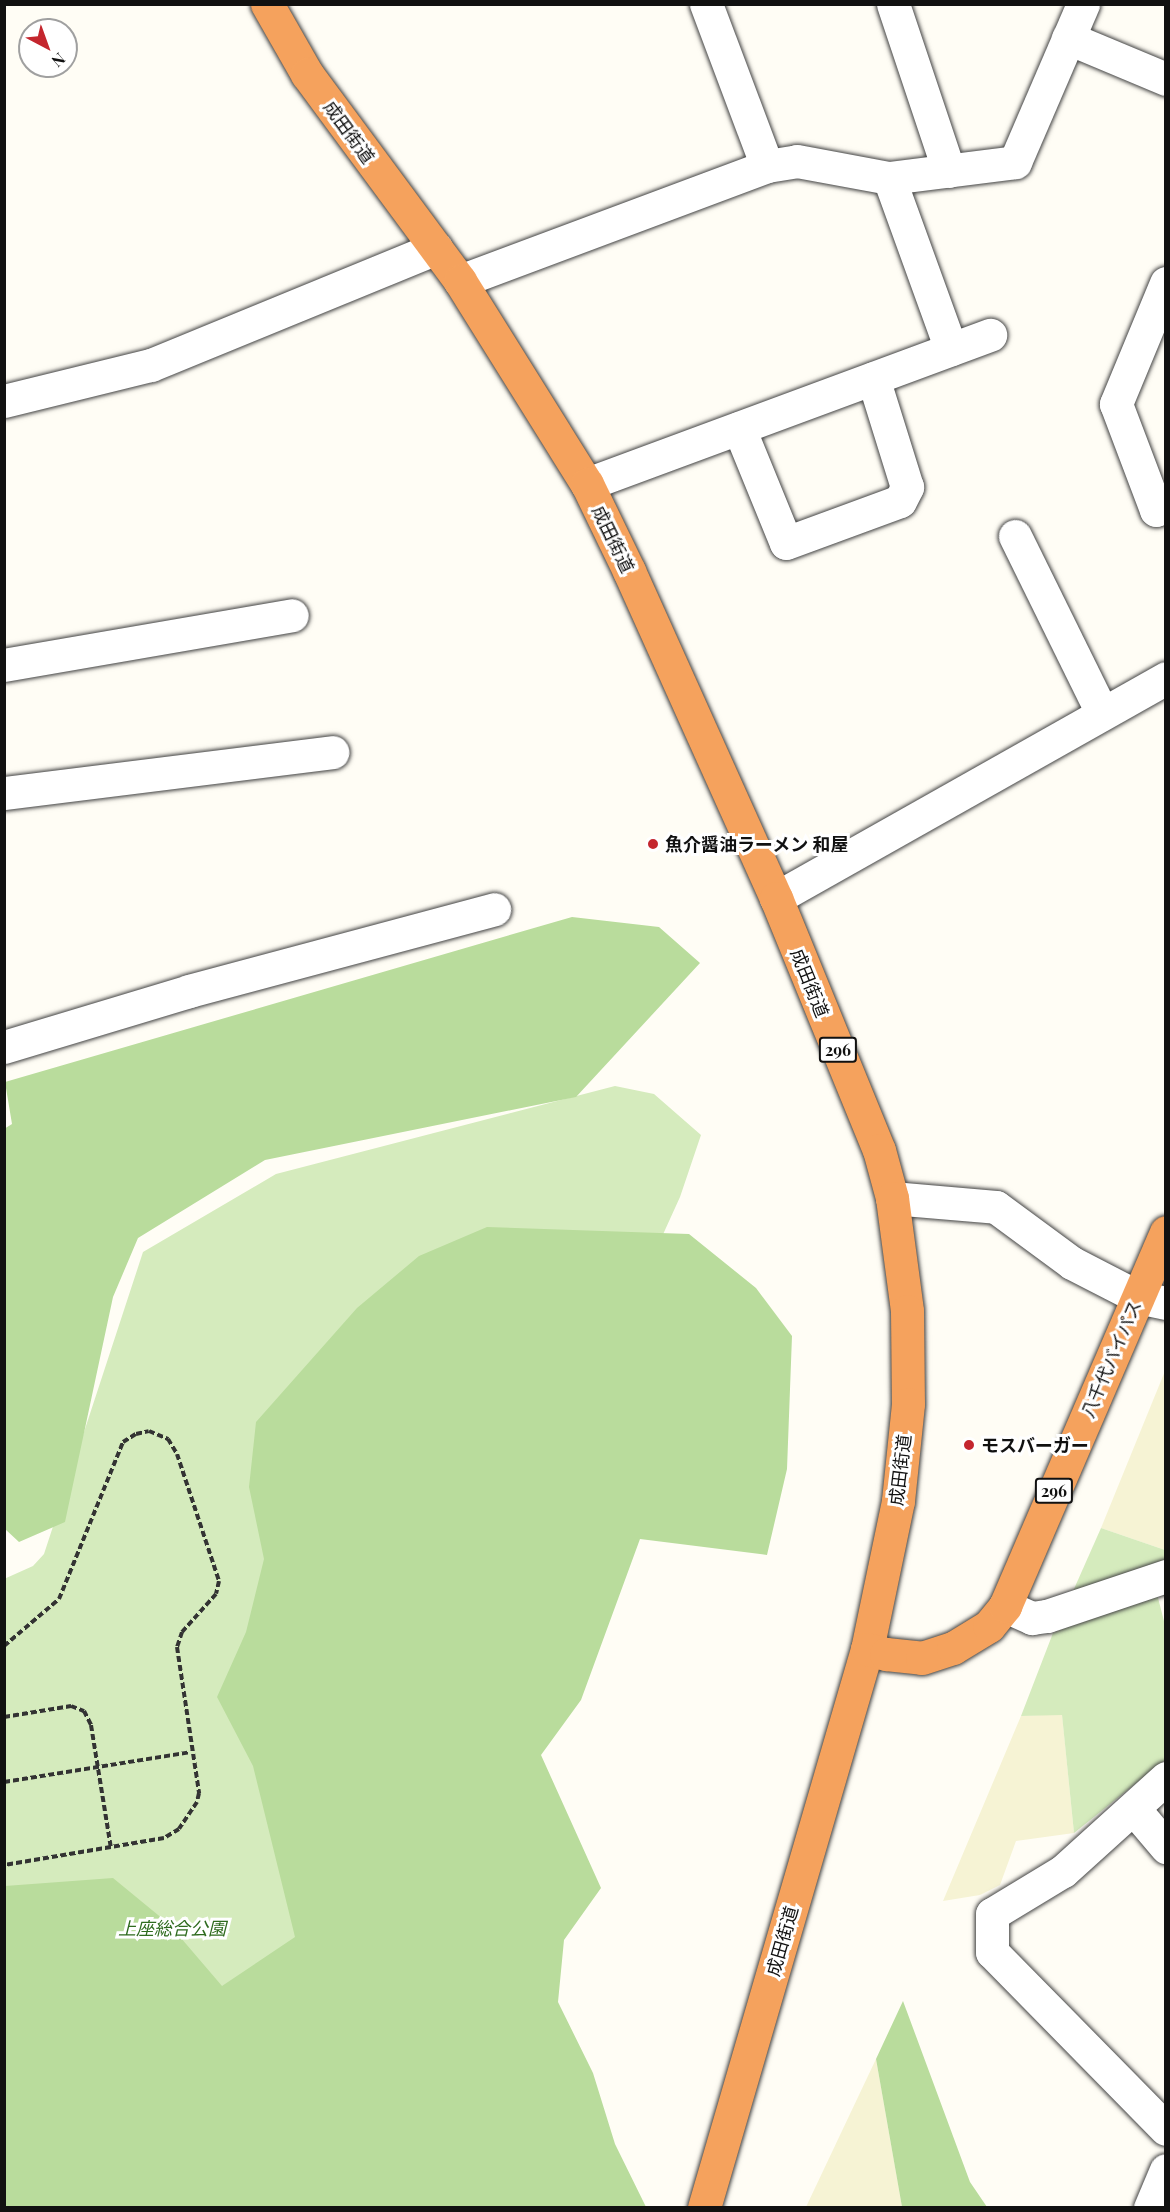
<!DOCTYPE html>
<meta charset="utf-8">
<style>
body{margin:0}
#map{position:relative;width:1170px;height:2212px;overflow:hidden;background:#fffdf5;font-family:"Playfair Display","Noto Sans JP",serif}
div>[style]{position:absolute}
.farmland>*{inset:0;background:#f6f3d4}
.green>*{inset:0;background:#d5ebbd}
.forest>*{inset:0;background:#b9dc9c}
.path>*{height:4px;margin-top:-2px;transform-origin:0;background:repeating-linear-gradient(90deg,#333 0 6px,transparent 0 9px)}
.roads{filter:drop-shadow(0 0 2px #444) drop-shadow(0 0 2px #444)}
.minor>*{height:33px;margin:-16.5px;padding:0 16.5px;transform-origin:16.5px;border-radius:16.5px;background:#fff}
.highway>*{height:33px;margin:-16.5px;padding:0 16.5px;transform-origin:16.5px;border-radius:16.5px;background:#f5a25d}
.dots>*{width:16px;height:16px;translate:-50% -50%;box-sizing:border-box;border:3px solid #fff;border-radius:50%}
span{translate:-50% -50%;white-space:nowrap;text-align:center;line-height:1.15;-webkit-text-stroke:6px #fff;paint-order:stroke}
.shield-label span{padding:2px 4px;background:#fff;border:2px solid;border-radius:4px;-webkit-text-stroke-width:0}
.shield-label{font-size:16px;color:#111;font-weight:700}
.street-label{font-size:18px;color:#111}
.poi-label{font-size:18px;color:#111;font-weight:700}
.left{translate:0 -50%;text-align:left}
.park-label{font-size:18px;color:#2f6b1f;font-style:italic}
.frame{position:absolute;inset:0;border:6px solid #111;pointer-events:none}
.north{position:absolute;left:18px;top:18px;width:60px;height:60px;box-sizing:border-box;background:#fff;border:2px solid #a0a0a0;border-radius:50%;rotate:139deg;font-size:16px;font-weight:700;line-height:24px;text-align:center;color:#111}
.north::after{content:'';display:block;margin:auto;width:21px;height:27px;background:#c4262e;clip-path:polygon(50% 0,100% 100%,50% 72%,0 100%)}
</style>
<div id="map">
<div class="farmland">
<i style="clip-path:polygon(1165px 1371px,1165px 1550px,1101px 1528px)"></i>
<i style="clip-path:polygon(1062px 1714px,1074px 1833px,1016px 1841px,1000px 1885px,980px 1895px,943px 1901px,1021px 1716px)"></i>
<i style="clip-path:polygon(876px 2059px,902px 2207px,806px 2207px)"></i>
</div>
<div class="green">
<i style="clip-path:polygon(615px 1086px,654px 1094px,701px 1135px,680px 1197px,650px 1263px,368px 1967px,5px 2207px,4px 1579px,33px 1566px,44px 1554px,143px 1252px,276px 1174px)"></i>
<i style="clip-path:polygon(1101px 1528px,1165px 1550px,1165px 1565px,1070px 1598px)"></i>
<i style="clip-path:polygon(1156px 1590px,1165px 1625px,1165px 1760px,1074px 1833px,1062px 1715px,1021px 1716px,1053px 1633px)"></i>
</div>
<div class="forest">
<i style="clip-path:polygon(572px 917px,659px 927px,700px 963px,576px 1097px,265px 1160px,138px 1238px,113px 1297px,65px 1522px,19px 1542px,5px 1529px,4px 1129px,12px 1124px,5px 1082px)"></i>
<i style="clip-path:polygon(487px 1227px,689px 1234px,756px 1288px,792px 1336px,787px 1469px,767px 1555px,640px 1539px,581px 1700px,541px 1755px,601px 1888px,564px 1940px,558px 2002px,593px 2073px,615px 2144px,646px 2207px,5px 2207px,5px 1886px,113px 1878px,169px 1924px,222px 1986px,295px 1937px,253px 1766px,217px 1697px,246px 1632px,264px 1559px,249px 1487px,256px 1422px,357px 1308px,419px 1256px)"></i>
<i style="clip-path:polygon(903px 2001px,970px 2182px,987px 2207px,902px 2207px,876px 2059px)"></i>
</div>
<div class="path">
<i style="left:4px;top:1646px;width:72px;rotate:-40.5deg"></i>
<i style="left:59px;top:1599px;width:170px;rotate:-67.8deg"></i>
<i style="left:123px;top:1442px;width:15px;rotate:-32deg"></i>
<i style="left:136px;top:1434px;width:13px;rotate:-13deg"></i>
<i style="left:149px;top:1431px;width:21px;rotate:23deg"></i>
<i style="left:168px;top:1439px;width:17px;rotate:59deg"></i>
<i style="left:177px;top:1454px;width:134px;rotate:71.7deg"></i>
<i style="left:219px;top:1581px;width:13px;rotate:103deg"></i>
<i style="left:216px;top:1594px;width:51px;rotate:131.8deg"></i>
<i style="left:182px;top:1632px;width:16px;rotate:108deg"></i>
<i style="left:177px;top:1647px;width:148px;rotate:81.4deg"></i>
<i style="left:199px;top:1793px;width:9px;rotate:103deg"></i>
<i style="left:197px;top:1802px;width:32px;rotate:124deg"></i>
<i style="left:179px;top:1829px;width:17px;rotate:149deg"></i>
<i style="left:164px;top:1838px;width:162px;rotate:170.4deg"></i>
<i style="left:4px;top:1717px;width:68px;rotate:-9.3deg"></i>
<i style="left:71px;top:1706px;width:14px;rotate:21deg"></i>
<i style="left:84px;top:1711px;width:16px;rotate:63deg"></i>
<i style="left:91px;top:1725px;width:125px;rotate:80.8deg"></i>
<i style="left:4px;top:1782px;width:189px;rotate:-9.1deg"></i>
</div>
<div class="roads">
<div class="minor">
<i style="left:706px;top:4px;width:173px;rotate:69.4deg"></i>
<i style="left:893px;top:4px;width:176px;rotate:71.5deg"></i>
<i style="left:1068px;top:38px;width:106px;rotate:22.7deg"></i>
<i style="left:889px;top:178px;width:182px;rotate:70.1deg"></i>
<i style="left:460px;top:281px;width:328px;rotate:-20.5deg"></i>
<i style="left:767px;top:166px;width:30px;rotate:-9deg"></i>
<i style="left:797px;top:161px;width:94px;rotate:10.5deg"></i>
<i style="left:889px;top:178px;width:127px;rotate:-7.2deg"></i>
<i style="left:1015px;top:162px;width:172px;rotate:-66.7deg"></i>
<i style="left:1166px;top:283px;width:131px;rotate:112.5deg"></i>
<i style="left:1116px;top:404px;width:113px;rotate:69.3deg"></i>
<i style="left:1156px;top:510px;width:11px;rotate:-22deg"></i>
<i style="left:4px;top:401px;width:151px;rotate:-13.8deg"></i>
<i style="left:151px;top:365px;width:308px;rotate:-22.3deg"></i>
<i style="left:739px;top:428px;width:124px;rotate:67.8deg"></i>
<i style="left:786px;top:543px;width:121px;rotate:-20.2deg"></i>
<i style="left:900px;top:501px;width:16px;rotate:-63deg"></i>
<i style="left:907px;top:487px;width:114px;rotate:-107.3deg"></i>
<i style="left:587px;top:484px;width:430px;rotate:-20.3deg"></i>
<i style="left:1015px;top:536px;width:197px;rotate:63.8deg"></i>
<i style="left:4px;top:665px;width:292px;rotate:-9.8deg"></i>
<i style="left:4px;top:793px;width:331px;rotate:-7.1deg"></i>
<i style="left:776px;top:898px;width:448px;rotate:-29.4deg"></i>
<i style="left:4px;top:1047px;width:193px;rotate:-16.8deg"></i>
<i style="left:189px;top:991px;width:316px;rotate:-15deg"></i>
<i style="left:892px;top:1198px;width:104px;rotate:4.9deg"></i>
<i style="left:996px;top:1207px;width:94px;rotate:36.4deg"></i>
<i style="left:1072px;top:1263px;width:74px;rotate:27.3deg"></i>
<i style="left:1138px;top:1297px;width:29px;rotate:12deg"></i>
<i style="left:1005px;top:1606px;width:30px;rotate:24deg"></i>
<i style="left:1032px;top:1618px;width:15px;rotate:-8deg"></i>
<i style="left:1047px;top:1616px;width:126px;rotate:-18.6deg"></i>
<i style="left:1166px;top:1778px;width:139px;rotate:137.9deg"></i>
<i style="left:1063px;top:1871px;width:83px;rotate:148.8deg"></i>
<i style="left:992px;top:1914px;width:38px;rotate:90deg"></i>
<i style="left:992px;top:1952px;width:248px;rotate:45.5deg"></i>
<i style="left:1134px;top:1809px;width:50px;rotate:49.9deg"></i>
<i style="left:1150px;top:2208px;width:41px;rotate:-67.2deg"></i>
</div>
<div class="highway">
<i style="left:267px;top:4px;width:81px;rotate:60.3deg"></i>
<i style="left:307px;top:74px;width:257px;rotate:53.5deg"></i>
<i style="left:460px;top:281px;width:239px;rotate:58deg"></i>
<i style="left:587px;top:484px;width:97px;rotate:64.2deg"></i>
<i style="left:629px;top:571px;width:359px;rotate:65.8deg"></i>
<i style="left:776px;top:898px;width:272px;rotate:67.8deg"></i>
<i style="left:879px;top:1150px;width:50px;rotate:74.8deg"></i>
<i style="left:892px;top:1198px;width:114px;rotate:82.4deg"></i>
<i style="left:907px;top:1311px;width:93px;rotate:89.4deg"></i>
<i style="left:908px;top:1404px;width:98px;rotate:95.9deg"></i>
<i style="left:898px;top:1501px;width:151px;rotate:101.8deg"></i>
<i style="left:867px;top:1649px;width:582px;rotate:106.26deg"></i>
<i style="left:867px;top:1649px;width:20px;rotate:15deg"></i>
<i style="left:886px;top:1654px;width:36px;rotate:6deg"></i>
<i style="left:922px;top:1658px;width:33px;rotate:-18deg"></i>
<i style="left:953px;top:1648px;width:42px;rotate:-31.4deg"></i>
<i style="left:989px;top:1626px;width:26px;rotate:-51deg"></i>
<i style="left:1005px;top:1606px;width:407px;rotate:-66.7deg"></i>
</div>
</div>
<div class="dots">
<i style="left:653px;top:844px;background:#c4262e"></i>
<i style="left:969px;top:1445px;background:#c4262e"></i>
</div>
<div class="shield-label">
<span style="left:838px;top:1050px">296</span>
<span style="left:1054px;top:1491px">296</span>
</div>
<div class="street-label">
<span style="left:349px;top:132px;rotate:54deg">成田街道</span>
<span style="left:613px;top:539px;rotate:64deg">成田街道</span>
<span style="left:810px;top:983px;rotate:68deg">成田街道</span>
<span style="left:1111px;top:1359px;rotate:-67deg">八千代バイパス</span>
<span style="left:900px;top:1470px;rotate:-83deg">成田街道</span>
<span style="left:782px;top:1941px;rotate:-74deg">成田街道</span>
</div>
<div class="poi-label">
<span class="left" style="left:665px;top:844px">魚介醤油ラーメン 和屋</span>
<span class="left" style="left:981px;top:1445px">モスバーガー</span>
</div>
<div class="park-label">
<span style="left:172px;top:1928px">上座総合公園</span>
</div>
<div class="frame"></div>
<div class="north">N</div>
</div>
